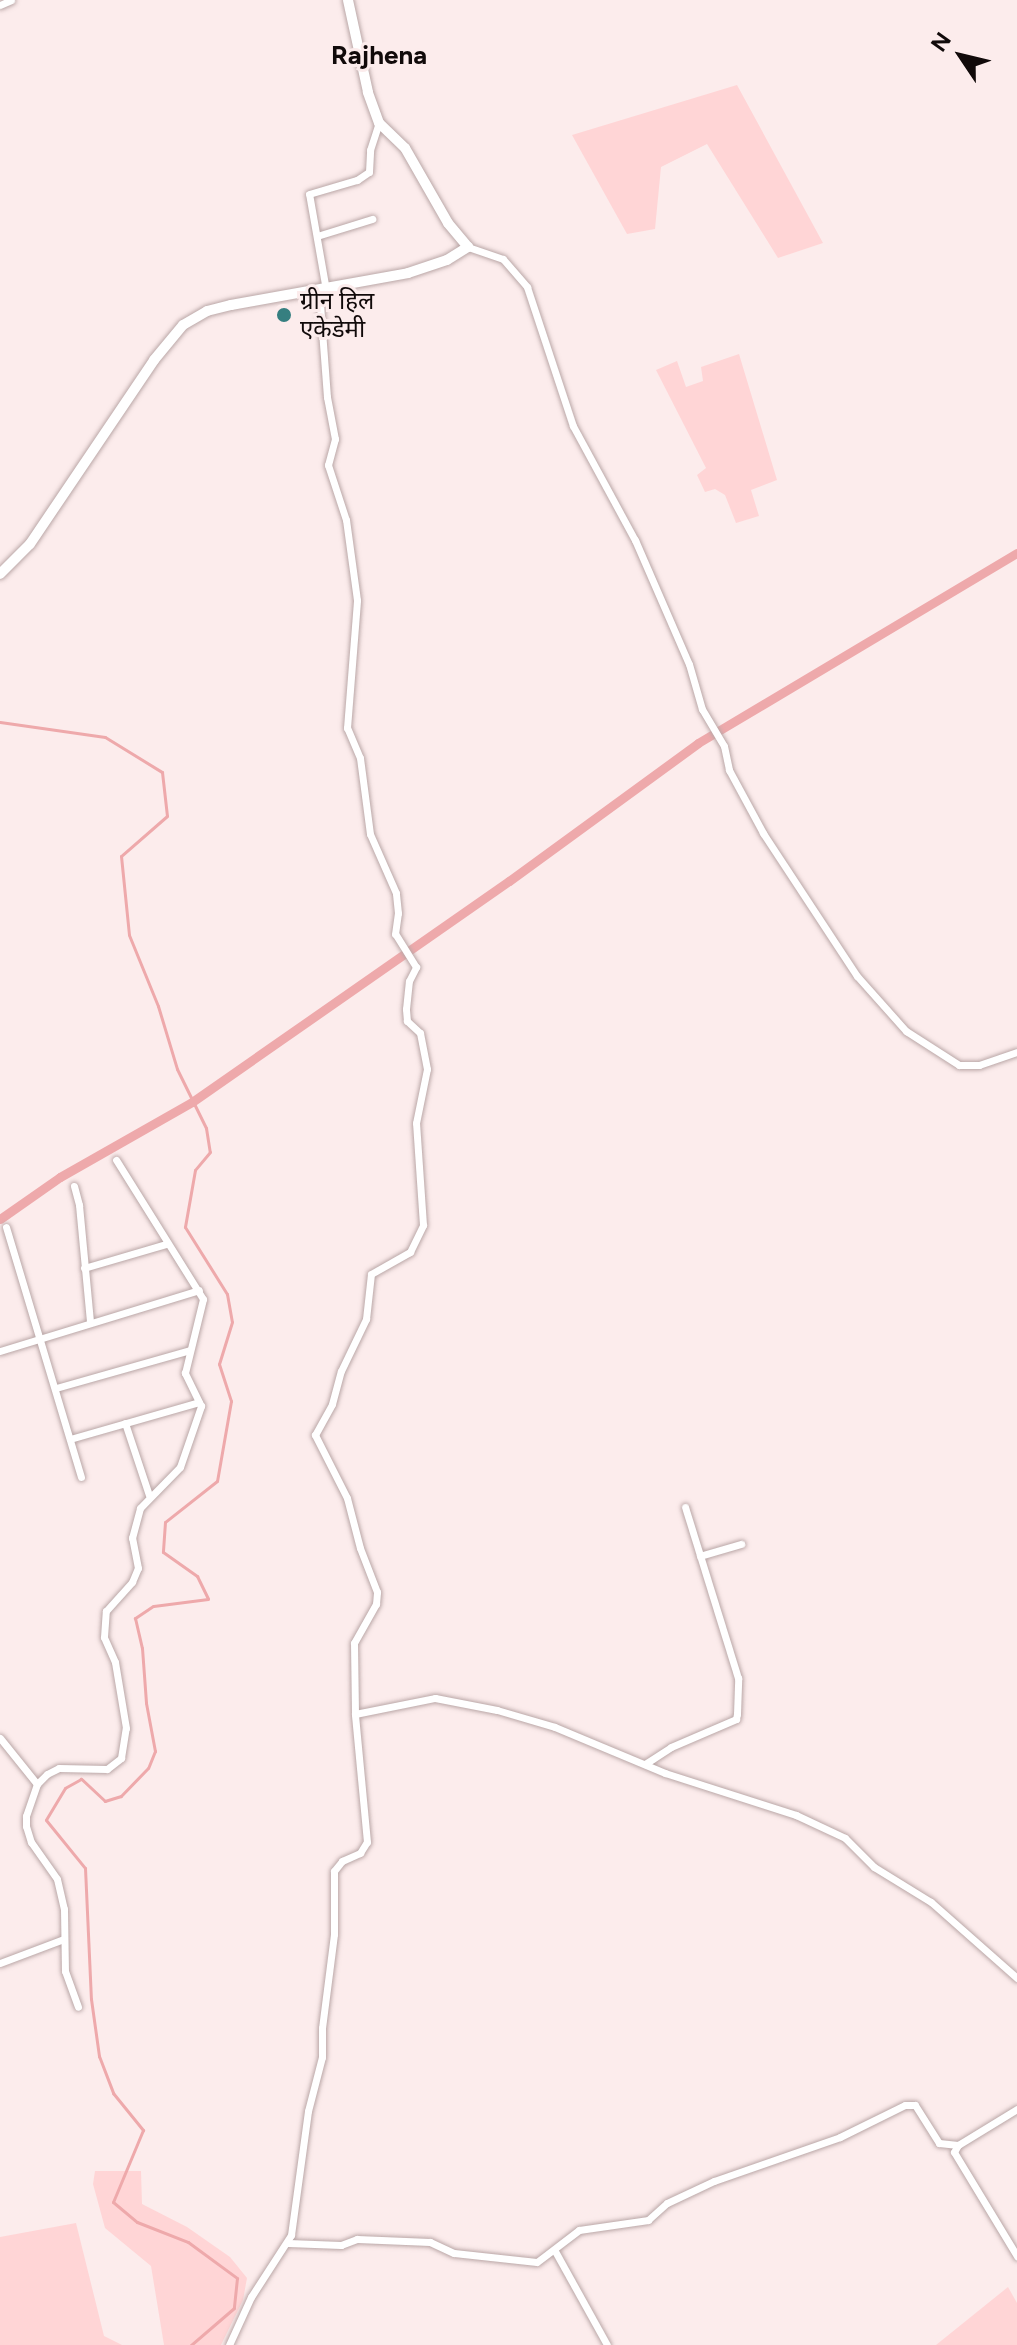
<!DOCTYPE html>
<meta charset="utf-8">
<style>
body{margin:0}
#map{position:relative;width:1017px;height:2345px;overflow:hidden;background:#fcecec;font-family:Figtree,"Noto Sans Devanagari",sans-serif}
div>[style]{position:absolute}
.green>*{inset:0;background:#ffd5d6}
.stream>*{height:3px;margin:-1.5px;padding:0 1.5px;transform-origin:1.5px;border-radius:1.5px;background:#eea9ab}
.canal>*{height:9px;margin:-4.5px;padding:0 4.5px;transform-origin:4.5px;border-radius:4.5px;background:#eea9ab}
.roads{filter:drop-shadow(0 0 2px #baa7a7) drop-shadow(0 0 2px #baa7a7)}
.street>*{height:7px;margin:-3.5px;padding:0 3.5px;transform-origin:3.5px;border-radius:3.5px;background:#fff}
.secondary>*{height:10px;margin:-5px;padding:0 5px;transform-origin:5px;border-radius:5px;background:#fff}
.dots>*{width:22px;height:22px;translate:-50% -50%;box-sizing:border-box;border:4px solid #fcecec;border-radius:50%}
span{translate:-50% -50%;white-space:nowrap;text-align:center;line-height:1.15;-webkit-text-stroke:6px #fcecec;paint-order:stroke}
.poi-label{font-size:24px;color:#110a0a}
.left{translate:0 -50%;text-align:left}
.neighbourhood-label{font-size:26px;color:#110a0a;font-weight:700}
.north{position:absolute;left:921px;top:16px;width:80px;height:80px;-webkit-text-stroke:6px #fcecec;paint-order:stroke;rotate:305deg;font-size:22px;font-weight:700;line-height:32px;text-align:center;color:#110a0a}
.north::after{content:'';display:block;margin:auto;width:28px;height:36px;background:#110a0a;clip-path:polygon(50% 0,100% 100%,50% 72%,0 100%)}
</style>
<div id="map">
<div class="green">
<i style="clip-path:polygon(737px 85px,823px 243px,778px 258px,707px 144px,661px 167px,655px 229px,627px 234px,572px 135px)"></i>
<i style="clip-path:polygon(739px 354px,777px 480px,751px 490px,759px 516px,736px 523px,725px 495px,715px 489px,705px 492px,697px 475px,706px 468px,656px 370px,677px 361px,686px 387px,703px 381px,701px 367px)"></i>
<i style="clip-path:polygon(95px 2171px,141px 2171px,142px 2204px,187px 2227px,230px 2257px,247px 2278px,243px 2300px,221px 2345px,164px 2345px,151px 2266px,105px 2228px,93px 2184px)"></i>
<i style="clip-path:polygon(76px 2223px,104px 2336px,122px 2345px,0 2345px,0 2237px)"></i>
<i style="clip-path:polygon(1008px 2287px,1017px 2303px,1017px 2345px,936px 2345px)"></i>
</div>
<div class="stream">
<i style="left:0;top:722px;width:106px;rotate:8.1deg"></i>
<i style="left:105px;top:737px;width:67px;rotate:31.6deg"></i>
<i style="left:162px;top:772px;width:44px;rotate:83.5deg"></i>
<i style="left:167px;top:816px;width:61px;rotate:139deg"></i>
<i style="left:121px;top:856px;width:79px;rotate:84.2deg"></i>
<i style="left:129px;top:935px;width:77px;rotate:67.8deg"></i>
<i style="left:158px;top:1006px;width:66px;rotate:73.2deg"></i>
<i style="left:177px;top:1069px;width:66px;rotate:63.8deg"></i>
<i style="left:206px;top:1128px;width:24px;rotate:81deg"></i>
<i style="left:210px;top:1152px;width:23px;rotate:130deg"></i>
<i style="left:195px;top:1170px;width:58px;rotate:100deg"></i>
<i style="left:185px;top:1227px;width:79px;rotate:57.9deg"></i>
<i style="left:227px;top:1294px;width:28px;rotate:80deg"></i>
<i style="left:232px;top:1322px;width:44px;rotate:107.2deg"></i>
<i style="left:219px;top:1364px;width:39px;rotate:72deg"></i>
<i style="left:231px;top:1401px;width:81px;rotate:99.9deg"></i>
<i style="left:217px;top:1481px;width:66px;rotate:141.7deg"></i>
<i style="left:165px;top:1522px;width:30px;rotate:94deg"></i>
<i style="left:163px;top:1552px;width:42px;rotate:35.2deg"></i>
<i style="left:197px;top:1576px;width:25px;rotate:64deg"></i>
<i style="left:208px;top:1599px;width:55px;rotate:172.7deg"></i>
<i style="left:153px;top:1606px;width:22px;rotate:146deg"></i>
<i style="left:135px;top:1618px;width:31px;rotate:77deg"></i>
<i style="left:142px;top:1648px;width:55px;rotate:85.8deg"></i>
<i style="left:146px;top:1703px;width:49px;rotate:79.4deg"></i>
<i style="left:155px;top:1751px;width:18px;rotate:112deg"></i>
<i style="left:148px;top:1768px;width:39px;rotate:134deg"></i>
<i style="left:121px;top:1796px;width:17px;rotate:163deg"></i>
<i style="left:105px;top:1801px;width:33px;rotate:-137deg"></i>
<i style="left:81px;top:1779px;width:18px;rotate:151deg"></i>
<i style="left:65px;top:1788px;width:37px;rotate:121deg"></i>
<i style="left:46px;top:1820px;width:62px;rotate:50.9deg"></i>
<i style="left:85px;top:1868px;width:131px;rotate:87.4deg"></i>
<i style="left:91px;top:1999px;width:58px;rotate:82deg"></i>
<i style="left:99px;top:2056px;width:40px;rotate:69deg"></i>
<i style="left:113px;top:2093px;width:48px;rotate:51deg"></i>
<i style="left:143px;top:2130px;width:78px;rotate:112.6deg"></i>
<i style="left:113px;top:2202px;width:31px;rotate:40deg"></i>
<i style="left:137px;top:2222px;width:55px;rotate:21.4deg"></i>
<i style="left:188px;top:2242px;width:61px;rotate:36.3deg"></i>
<i style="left:237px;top:2278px;width:30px;rotate:96deg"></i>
<i style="left:234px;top:2308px;width:57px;rotate:139.3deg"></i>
</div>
<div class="canal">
<i style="left:0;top:1219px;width:73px;rotate:-35deg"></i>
<i style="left:60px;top:1177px;width:152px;rotate:-29.6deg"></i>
<i style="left:192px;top:1102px;width:386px;rotate:-34.9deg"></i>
<i style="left:509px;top:881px;width:234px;rotate:-36.1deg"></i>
<i style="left:698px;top:743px;width:371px;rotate:-30.8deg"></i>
</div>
<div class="roads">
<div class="street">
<i style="left:0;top:5px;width:12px;rotate:-24deg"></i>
<i style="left:317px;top:236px;width:58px;rotate:-17.2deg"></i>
<i style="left:468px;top:247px;width:37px;rotate:19deg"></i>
<i style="left:503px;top:259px;width:37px;rotate:49deg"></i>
<i style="left:527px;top:287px;width:146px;rotate:71.7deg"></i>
<i style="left:573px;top:426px;width:130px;rotate:61.5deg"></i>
<i style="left:635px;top:540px;width:135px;rotate:66.5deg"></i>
<i style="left:689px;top:664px;width:47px;rotate:73.9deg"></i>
<i style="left:702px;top:709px;width:43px;rotate:59.3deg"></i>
<i style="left:724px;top:746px;width:25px;rotate:78deg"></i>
<i style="left:729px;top:770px;width:72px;rotate:61.6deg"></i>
<i style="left:763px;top:833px;width:171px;rotate:56.7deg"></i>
<i style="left:857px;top:976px;width:74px;rotate:48.3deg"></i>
<i style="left:906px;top:1031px;width:63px;rotate:32.7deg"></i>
<i style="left:959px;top:1065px;width:20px"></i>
<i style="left:979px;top:1065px;width:40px;rotate:-18.9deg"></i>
<i style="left:326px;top:290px;width:97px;rotate:-100deg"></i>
<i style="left:309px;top:194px;width:50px;rotate:-16.3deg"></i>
<i style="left:357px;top:180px;width:14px;rotate:-34deg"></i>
<i style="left:369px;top:172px;width:22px;rotate:-87deg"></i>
<i style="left:370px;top:150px;width:28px;rotate:-72deg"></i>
<i style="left:74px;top:1186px;width:20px;rotate:75deg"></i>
<i style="left:79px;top:1205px;width:117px;rotate:84.6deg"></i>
<i style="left:6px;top:1227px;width:261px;rotate:73.3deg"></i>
<i style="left:84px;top:1268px;width:85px;rotate:-16.3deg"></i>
<i style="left:0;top:1351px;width:208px;rotate:-17deg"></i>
<i style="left:56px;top:1388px;width:139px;rotate:-15.8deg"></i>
<i style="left:125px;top:1423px;width:76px;rotate:71.6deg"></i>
<i style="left:70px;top:1439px;width:134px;rotate:-16deg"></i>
<i style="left:700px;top:1556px;width:43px;rotate:-16.3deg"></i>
<i style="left:355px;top:1714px;width:82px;rotate:-11.3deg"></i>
<i style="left:435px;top:1698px;width:63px;rotate:11deg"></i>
<i style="left:497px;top:1710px;width:60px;rotate:16.3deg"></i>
<i style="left:555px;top:1727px;width:119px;rotate:22.7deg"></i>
<i style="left:665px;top:1773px;width:138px;rotate:17.8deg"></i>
<i style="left:796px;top:1815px;width:54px;rotate:25.1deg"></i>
<i style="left:845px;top:1838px;width:41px;rotate:45deg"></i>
<i style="left:874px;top:1867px;width:67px;rotate:31.6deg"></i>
<i style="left:931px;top:1902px;width:115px;rotate:41.5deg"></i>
<i style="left:0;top:1738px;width:59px;rotate:51.2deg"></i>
<i style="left:37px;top:1784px;width:34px;rotate:109deg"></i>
<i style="left:26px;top:1816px;width:10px;rotate:90deg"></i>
<i style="left:26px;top:1826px;width:17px;rotate:73deg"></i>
<i style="left:31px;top:1842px;width:45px;rotate:54.9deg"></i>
<i style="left:57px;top:1879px;width:31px;rotate:77deg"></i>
<i style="left:64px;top:1909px;width:62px;rotate:89.1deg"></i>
<i style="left:65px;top:1971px;width:38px;rotate:70deg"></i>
<i style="left:645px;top:1764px;width:31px;rotate:-33deg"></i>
<i style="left:671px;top:1747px;width:71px;rotate:-23.3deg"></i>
<i style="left:736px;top:1719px;width:5px;rotate:-79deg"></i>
<i style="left:737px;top:1714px;width:36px;rotate:-88deg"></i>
<i style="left:738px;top:1678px;width:179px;rotate:-107.2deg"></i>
<i style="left:37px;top:1784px;width:14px;rotate:-45deg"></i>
<i style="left:47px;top:1774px;width:13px;rotate:-27deg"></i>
<i style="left:59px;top:1768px;width:48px;rotate:1.2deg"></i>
<i style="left:107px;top:1769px;width:18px;rotate:-38deg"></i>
<i style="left:121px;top:1758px;width:30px;rotate:-81deg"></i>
<i style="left:126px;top:1728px;width:67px;rotate:-99.5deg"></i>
<i style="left:115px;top:1662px;width:27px;rotate:-114deg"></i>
<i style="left:104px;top:1637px;width:26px;rotate:-86deg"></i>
<i style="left:106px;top:1611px;width:39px;rotate:-48deg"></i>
<i style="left:132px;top:1582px;width:15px;rotate:-67deg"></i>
<i style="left:138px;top:1568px;width:31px;rotate:-101deg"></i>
<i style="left:132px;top:1538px;width:31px;rotate:-75deg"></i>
<i style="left:140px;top:1508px;width:57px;rotate:-45.7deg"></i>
<i style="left:180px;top:1467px;width:65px;rotate:-71deg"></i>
<i style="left:201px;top:1406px;width:37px;rotate:-116deg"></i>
<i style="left:185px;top:1373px;width:76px;rotate:-76.3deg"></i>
<i style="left:203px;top:1299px;width:164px;rotate:-122deg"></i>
<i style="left:0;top:1963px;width:68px;rotate:-20.6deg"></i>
<i style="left:1017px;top:2109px;width:69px;rotate:148.6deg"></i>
<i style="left:958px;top:2145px;width:8px;rotate:120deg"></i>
<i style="left:954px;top:2152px;width:122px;rotate:58.8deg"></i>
<i style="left:288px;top:2243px;width:53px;rotate:2.2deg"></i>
<i style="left:341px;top:2245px;width:17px;rotate:-21deg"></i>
<i style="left:357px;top:2239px;width:73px;rotate:2.4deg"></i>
<i style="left:430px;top:2242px;width:26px;rotate:25deg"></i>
<i style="left:454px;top:2253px;width:83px;rotate:6.2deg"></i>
<i style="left:537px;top:2262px;width:53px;rotate:-37.3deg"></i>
<i style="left:579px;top:2230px;width:70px;rotate:-8.2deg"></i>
<i style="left:648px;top:2220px;width:25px;rotate:-42deg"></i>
<i style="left:667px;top:2203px;width:52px;rotate:-25.1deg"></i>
<i style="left:714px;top:2181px;width:133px;rotate:-19.2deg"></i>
<i style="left:840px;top:2137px;width:72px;rotate:-26.2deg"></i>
<i style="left:905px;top:2105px;width:10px"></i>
<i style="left:915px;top:2105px;width:45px;rotate:57.7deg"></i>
<i style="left:939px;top:2143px;width:19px;rotate:6deg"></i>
<i style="left:555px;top:2251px;width:107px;rotate:61deg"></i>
<i style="left:229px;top:2345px;width:53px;rotate:-65.4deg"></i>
<i style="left:251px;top:2297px;width:74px;rotate:-57.2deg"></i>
<i style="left:291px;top:2235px;width:125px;rotate:-82.2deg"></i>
<i style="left:308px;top:2111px;width:56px;rotate:-75.5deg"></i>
<i style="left:322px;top:2057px;width:29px;rotate:-90deg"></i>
<i style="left:322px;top:2028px;width:95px;rotate:-82.7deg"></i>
<i style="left:334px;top:1934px;width:63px;rotate:-90deg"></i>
<i style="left:334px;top:1871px;width:13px;rotate:-51deg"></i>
<i style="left:342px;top:1861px;width:20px;rotate:-24deg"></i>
<i style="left:360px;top:1853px;width:13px;rotate:-58deg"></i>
<i style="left:367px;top:1842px;width:129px;rotate:-95.4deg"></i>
<i style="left:355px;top:1714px;width:71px;rotate:-90.8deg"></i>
<i style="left:354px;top:1643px;width:45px;rotate:-60.6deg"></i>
<i style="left:376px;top:1604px;width:12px;rotate:-85deg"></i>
<i style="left:377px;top:1592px;width:47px;rotate:-111.1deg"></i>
<i style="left:360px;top:1548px;width:52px;rotate:-104.6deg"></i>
<i style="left:347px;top:1498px;width:71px;rotate:-116.9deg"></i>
<i style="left:315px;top:1435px;width:35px;rotate:-61deg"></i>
<i style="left:332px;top:1404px;width:34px;rotate:-75deg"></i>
<i style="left:341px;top:1371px;width:58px;rotate:-64.3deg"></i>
<i style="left:366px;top:1319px;width:45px;rotate:-83.7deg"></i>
<i style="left:371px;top:1274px;width:45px;rotate:-29.4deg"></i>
<i style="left:410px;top:1252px;width:30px;rotate:-64deg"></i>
<i style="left:423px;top:1225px;width:102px;rotate:-93.9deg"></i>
<i style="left:416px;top:1123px;width:55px;rotate:-78.5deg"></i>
<i style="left:427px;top:1069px;width:37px;rotate:-101deg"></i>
<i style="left:420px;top:1033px;width:18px;rotate:-137deg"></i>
<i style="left:407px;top:1021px;width:12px;rotate:-95deg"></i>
<i style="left:406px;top:1009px;width:28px;rotate:-84deg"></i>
<i style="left:409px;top:981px;width:16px;rotate:-63deg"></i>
<i style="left:416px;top:967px;width:39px;rotate:-122deg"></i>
<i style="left:395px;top:934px;width:21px;rotate:-82deg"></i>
<i style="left:398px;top:913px;width:20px;rotate:-96deg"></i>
<i style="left:396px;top:893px;width:64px;rotate:-113.8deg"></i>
<i style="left:370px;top:834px;width:77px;rotate:-97.5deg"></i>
<i style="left:360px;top:758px;width:33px;rotate:-113deg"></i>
<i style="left:347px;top:728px;width:128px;rotate:-85.5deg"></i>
<i style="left:357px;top:600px;width:81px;rotate:-97.8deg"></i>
<i style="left:346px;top:520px;width:58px;rotate:-108.1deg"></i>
<i style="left:328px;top:465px;width:27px;rotate:-75deg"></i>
<i style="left:335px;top:439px;width:43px;rotate:-100.8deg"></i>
<i style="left:327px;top:397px;width:106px;rotate:-94.3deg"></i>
</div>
<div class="secondary">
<i style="left:0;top:574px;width:42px;rotate:-45deg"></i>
<i style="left:30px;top:544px;width:222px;rotate:-56deg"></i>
<i style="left:154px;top:360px;width:45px;rotate:-50.4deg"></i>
<i style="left:183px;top:325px;width:28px;rotate:-30deg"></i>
<i style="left:207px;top:311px;width:25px;rotate:-14deg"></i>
<i style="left:231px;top:305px;width:180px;rotate:-10.2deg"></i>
<i style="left:408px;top:273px;width:41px;rotate:-18.4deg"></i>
<i style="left:447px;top:260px;width:25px;rotate:-32deg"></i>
<i style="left:468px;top:247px;width:31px;rotate:-130deg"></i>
<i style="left:448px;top:223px;width:86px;rotate:-119.8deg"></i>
<i style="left:405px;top:148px;width:36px;rotate:-136deg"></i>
<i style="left:379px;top:123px;width:33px;rotate:-110deg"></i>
<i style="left:368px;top:92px;width:94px;rotate:-102.3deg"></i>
</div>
</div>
<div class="dots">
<i style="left:284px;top:315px;background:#367f80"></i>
</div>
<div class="poi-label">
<span class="left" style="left:300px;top:315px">ग्रीन हिल<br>एकेडेमी</span>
</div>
<div class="neighbourhood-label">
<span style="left:379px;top:56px">Rajhena</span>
</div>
<div class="north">N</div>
</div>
